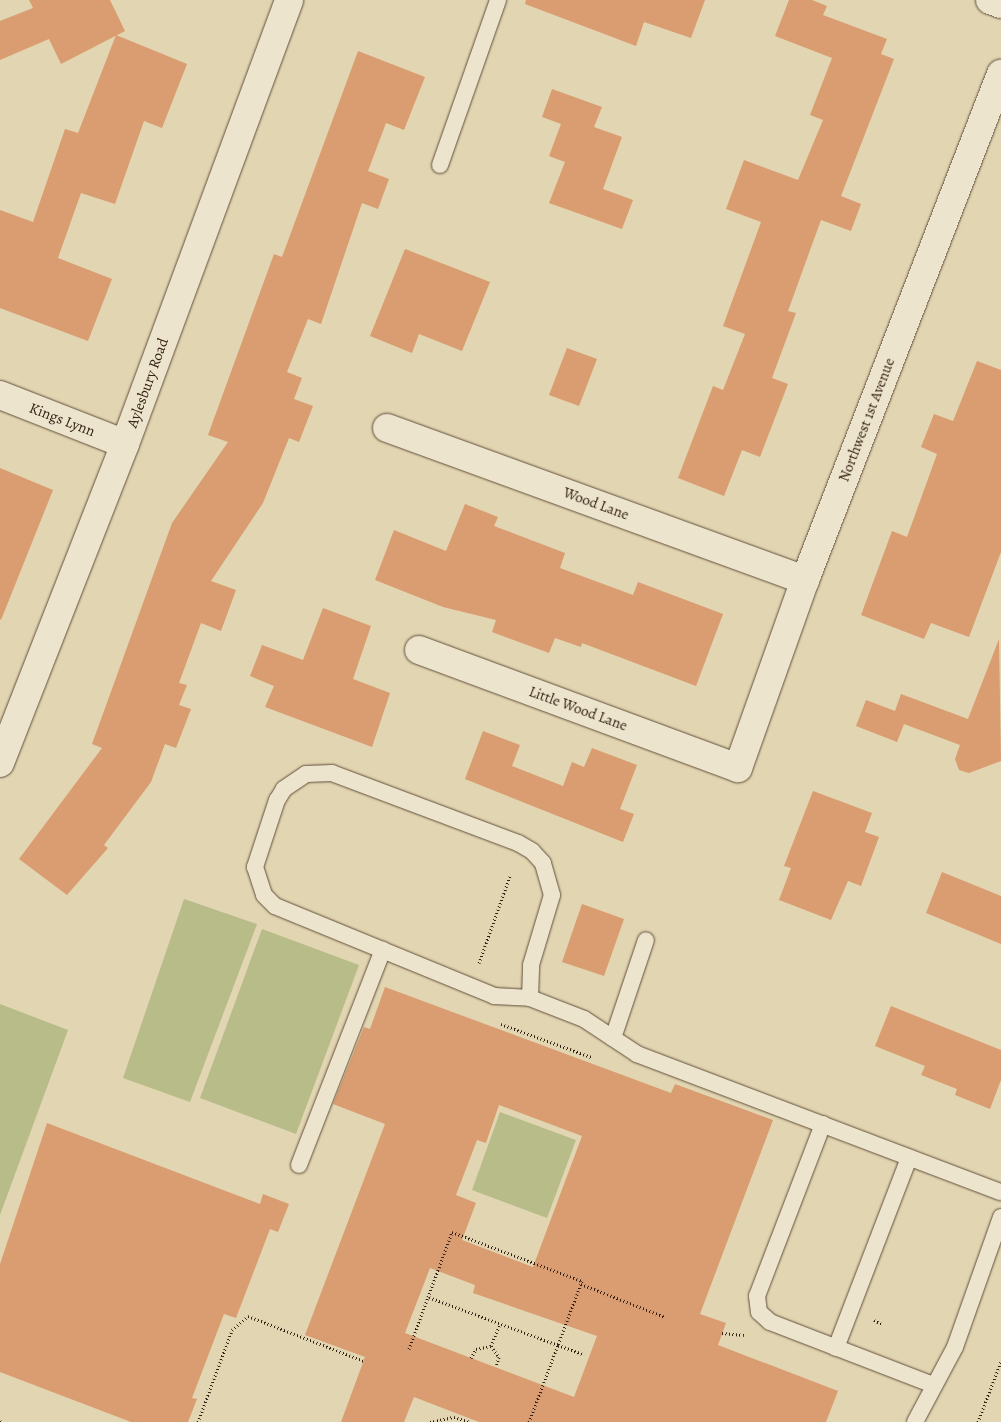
<!DOCTYPE html>
<style>
body{margin:0}
#map{position:relative;width:1001px;height:1422px;overflow:hidden;background:#e2d5b1;font-family:Alegreya,serif}
div>[style]{position:absolute}
.green>*{inset:0;background:#b7bc89}
.building>*{inset:0;background:#da9c71}
.path>*{height:3px;margin-top:-1.5px;transform-origin:0;background:repeating-linear-gradient(90deg,#362215 0 1px,transparent 0 3.5px)}
.roads{filter:drop-shadow(0 0 1px #614f3c) drop-shadow(0 0 1px #614f3c)}
.service>*{height:16px;margin:-8px;padding:0 8px;transform-origin:8px;border-radius:8px;background:#ece4cc}
.minor>*{height:28px;margin:-14px;padding:0 14px;transform-origin:14px;border-radius:14px;background:#ece4cc}
span{translate:-50% -50%;white-space:nowrap;text-align:center;line-height:1.15;-webkit-text-stroke:4px #ece4cc;paint-order:stroke}
.street-label{font-size:15px;color:#362215}
</style>
<div id="map">
<div class="green">
<i style="clip-path:polygon(184px 899px,257px 924px,190px 1102px,123px 1078px)"></i>
<i style="clip-path:polygon(262px 929px,359px 965px,296px 1134px,200px 1098px)"></i>
<i style="clip-path:polygon(0 1004px,68px 1030px,0 1215px)"></i>
<i style="clip-path:polygon(500px 1112px,576px 1140px,547px 1218px,472px 1190px)"></i>
</div>
<div class="building">
<i style="clip-path:polygon(29px 0,110px 0,125px 31px,61px 64px,49px 39px,0 60px,0 21px,33px 8px)"></i>
<i style="clip-path:polygon(526px 0,705px 0,691px 38px,644px 22px,636px 46px,525px 4px)"></i>
<i style="clip-path:polygon(789px 0,812px 0,827px 6px,823px 15px,887px 39px,881px 54px,894px 59px,841px 196px,861px 204px,851px 231px,821px 220px,788px 311px,796px 313px,772px 378px,788px 384px,760px 457px,742px 450px,724px 496px,678px 478px,713px 386px,723px 390px,745px 334px,723px 326px,761px 222px,726px 209px,744px 160px,798px 180px,823px 120px,810px 115px,832px 58px,775px 36px)"></i>
<i style="clip-path:polygon(116px 35px,187px 64px,162px 128px,144px 121px,115px 204px,81px 193px,58px 258px,112px 279px,88px 341px,0 308px,0 210px,33px 222px,65px 129px,78px 133px)"></i>
<i style="clip-path:polygon(358px 51px,425px 77px,404px 130px,386px 123px,368px 171px,389px 179px,378px 209px,362px 203px,321px 324px,308px 319px,287px 372px,302px 378px,294px 399px,313px 406px,299px 442px,289px 438px,263px 503px,211px 581px,236px 590px,221px 631px,201px 623px,179px 683px,187px 685px,179px 705px,191px 709px,176px 748px,165px 744px,151px 782px,104px 845px,108px 848px,67px 895px,19px 859px,102px 748px,92px 744px,172px 523px,228px 442px,208px 435px,274px 254px,282px 257px)"></i>
<i style="clip-path:polygon(552px 89px,602px 107px,594px 127px,622px 137px,603px 189px,633px 200px,622px 229px,549px 203px,565px 162px,549px 156px,561px 124px,542px 117px)"></i>
<i style="clip-path:polygon(405px 249px,490px 282px,462px 351px,419px 334px,412px 353px,370px 336px)"></i>
<i style="clip-path:polygon(567px 348px,597px 359px,579px 406px,549px 395px)"></i>
<i style="clip-path:polygon(977px 361px,1001px 370px,1001px 552px,969px 637px,931px 623px,924px 639px,861px 615px,892px 531px,907px 537px,937px 454px,921px 447px,934px 414px,953px 421px)"></i>
<i style="clip-path:polygon(0 468px,53px 490px,1px 620px,0 619px)"></i>
<i style="clip-path:polygon(465px 504px,498px 517px,494px 526px,565px 553px,560px 568px,633px 595px,638px 582px,723px 614px,696px 686px,582px 643px,581px 647px,555px 638px,549px 653px,492px 632px,496px 620px,443px 607px,375px 580px,394px 530px,446px 551px)"></i>
<i style="clip-path:polygon(323px 608px,371px 626px,353px 679px,390px 693px,372px 747px,265px 707px,274px 686px,250px 676px,262px 645px,303px 660px)"></i>
<i style="clip-path:polygon(999px 639px,1001px 761px,969px 773px,959px 770px,955px 759px,960px 745px,904px 724px,897px 742px,856px 726px,866px 700px,895px 711px,901px 694px,968px 719px)"></i>
<i style="clip-path:polygon(483px 731px,520px 745px,512px 766px,563px 786px,572px 762px,584px 767px,592px 748px,637px 765px,620px 809px,634px 814px,623px 842px,465px 779px)"></i>
<i style="clip-path:polygon(813px 791px,872px 813px,865px 832px,879px 837px,861px 886px,848px 881px,831px 920px,779px 900px,791px 868px,784px 866px)"></i>
<i style="clip-path:polygon(942px 872px,1001px 896px,1001px 944px,926px 913px)"></i>
<i style="clip-path:polygon(582px 904px,624px 919px,604px 976px,562px 962px)"></i>
<i style="clip-path:polygon(evenodd,385px 987px,671px 1093px,675px 1084px,773px 1120px,700px 1314px,726px 1323px,718px 1345px,838px 1391px,826px 1422px,479px 1422px,414px 1397px,404px 1422px,341px 1422px,365px 1357px,305px 1335px,385px 1124px,333px 1104px,364px 1027px,370px 1029px,385px 987px,499px 1105px,582px 1136px,533px 1267px,462px 1240px,476px 1203px,456px 1195px,477px 1140px,486px 1143px,499px 1105px,385px 987px,430px 1268px,475px 1285px,473px 1293px,597px 1336px,574px 1397px,405px 1333px,430px 1268px)"></i>
<i style="clip-path:polygon(891px 1006px,1001px 1050px,1001px 1080px,990px 1109px,955px 1095px,957px 1089px,921px 1075px,925px 1066px,875px 1046px)"></i>
<i style="clip-path:polygon(47px 1123px,260px 1204px,263px 1194px,289px 1204px,278px 1232px,270px 1229px,236px 1318px,224px 1314px,192px 1398px,197px 1399px,188px 1422px,131px 1422px,0 1372px,0 1264px)"></i>
</div>
<div class="path">
<i style="left:479px;top:963px;width:92px;rotate:-70.4deg"></i>
<i style="left:501px;top:1024px;width:96px;rotate:20.1deg"></i>
<i style="left:452px;top:1232px;width:139px;rotate:20.7deg"></i>
<i style="left:582px;top:1281px;width:68px;rotate:110.6deg"></i>
<i style="left:558px;top:1345px;width:139px;rotate:-159.7deg"></i>
<i style="left:428px;top:1297px;width:69px;rotate:-69.7deg"></i>
<i style="left:581px;top:1284px;width:90px;rotate:21.4deg"></i>
<i style="left:874px;top:1320px;width:9px;rotate:27deg"></i>
<i style="left:722px;top:1333px;width:22px;rotate:5deg"></i>
<i style="left:491px;top:1346px;width:14px;rotate:54deg"></i>
<i style="left:499px;top:1357px;width:10px;rotate:107deg"></i>
<i style="left:409px;top:1349px;width:55px;rotate:-69.9deg"></i>
<i style="left:471px;top:1358px;width:10px;rotate:-61deg"></i>
<i style="left:476px;top:1349px;width:15px;rotate:-11deg"></i>
<i style="left:491px;top:1346px;width:24px;rotate:-68deg"></i>
<i style="left:0;top:1421px;width:2px;rotate:27deg"></i>
<i style="left:198px;top:1422px;width:98px;rotate:-69.7deg"></i>
<i style="left:232px;top:1330px;width:21px;rotate:-41deg"></i>
<i style="left:248px;top:1316px;width:124px;rotate:21.2deg"></i>
<i style="left:430px;top:1422px;width:25px;rotate:-12deg"></i>
<i style="left:454px;top:1417px;width:17px;rotate:17deg"></i>
<i style="left:529px;top:1422px;width:82px;rotate:-69.4deg"></i>
<i style="left:558px;top:1345px;width:27px;rotate:20deg"></i>
<i style="left:978px;top:1422px;width:65px;rotate:-69.3deg"></i>
</div>
<div class="roads">
<div class="service">
<i style="left:440px;top:165px;width:175px;rotate:-70.6deg"></i>
<i style="left:530px;top:998px;width:33px;rotate:-88deg"></i>
<i style="left:531px;top:965px;width:73px;rotate:-73.3deg"></i>
<i style="left:552px;top:895px;width:33px;rotate:-106deg"></i>
<i style="left:543px;top:863px;width:16px;rotate:-133deg"></i>
<i style="left:532px;top:851px;width:16px;rotate:-150deg"></i>
<i style="left:518px;top:843px;width:199px;rotate:-159.4deg"></i>
<i style="left:332px;top:773px;width:26px;rotate:178deg"></i>
<i style="left:306px;top:774px;width:27px;rotate:146deg"></i>
<i style="left:284px;top:789px;width:13px;rotate:122deg"></i>
<i style="left:277px;top:800px;width:71px;rotate:108.2deg"></i>
<i style="left:255px;top:867px;width:29px;rotate:72deg"></i>
<i style="left:264px;top:895px;width:16px;rotate:45deg"></i>
<i style="left:275px;top:906px;width:237px;rotate:22.3deg"></i>
<i style="left:494px;top:996px;width:36px;rotate:3deg"></i>
<i style="left:530px;top:998px;width:58px;rotate:21.3deg"></i>
<i style="left:584px;top:1019px;width:64px;rotate:33.4deg"></i>
<i style="left:637px;top:1054px;width:389px;rotate:20.8deg"></i>
<i style="left:613px;top:1038px;width:103px;rotate:-71.4deg"></i>
<i style="left:823px;top:1124px;width:184px;rotate:111deg"></i>
<i style="left:757px;top:1296px;width:16px;rotate:83deg"></i>
<i style="left:759px;top:1312px;width:15px;rotate:42deg"></i>
<i style="left:770px;top:1322px;width:175px;rotate:21.1deg"></i>
<i style="left:299px;top:1165px;width:231px;rotate:-68.7deg"></i>
<i style="left:836px;top:1348px;width:204px;rotate:-69deg"></i>
<i style="left:915px;top:1422px;width:85px;rotate:-61.9deg"></i>
<i style="left:955px;top:1347px;width:138px;rotate:-70.5deg"></i>
</div>
<div class="minor">
<i style="left:990px;top:0;width:12px;rotate:20deg"></i>
<i style="left:0;top:395px;width:134px;rotate:21.4deg"></i>
<i style="left:387px;top:428px;width:445px;rotate:20deg"></i>
<i style="left:419px;top:650px;width:340px;rotate:20.3deg"></i>
<i style="left:738px;top:768px;width:200px;rotate:-70.4deg"></i>
<i style="left:805px;top:580px;width:543px;rotate:-68.83deg"></i>
<i style="left:0;top:763px;width:343px;rotate:-68.6deg"></i>
<i style="left:125px;top:444px;width:473px;rotate:-69.7deg"></i>
</div>
</div>
<div class="street-label">
<span style="left:148px;top:383px;rotate:-70deg">Aylesbury Road</span>
<span style="left:62px;top:420px;rotate:21deg">Kings Lynn</span>
<span style="left:867px;top:420px;rotate:-69deg">Northwest 1st Avenue</span>
<span style="left:596px;top:504px;rotate:20deg">Wood Lane</span>
<span style="left:578px;top:709px;rotate:20deg">Little Wood Lane</span>
</div>
</div>
